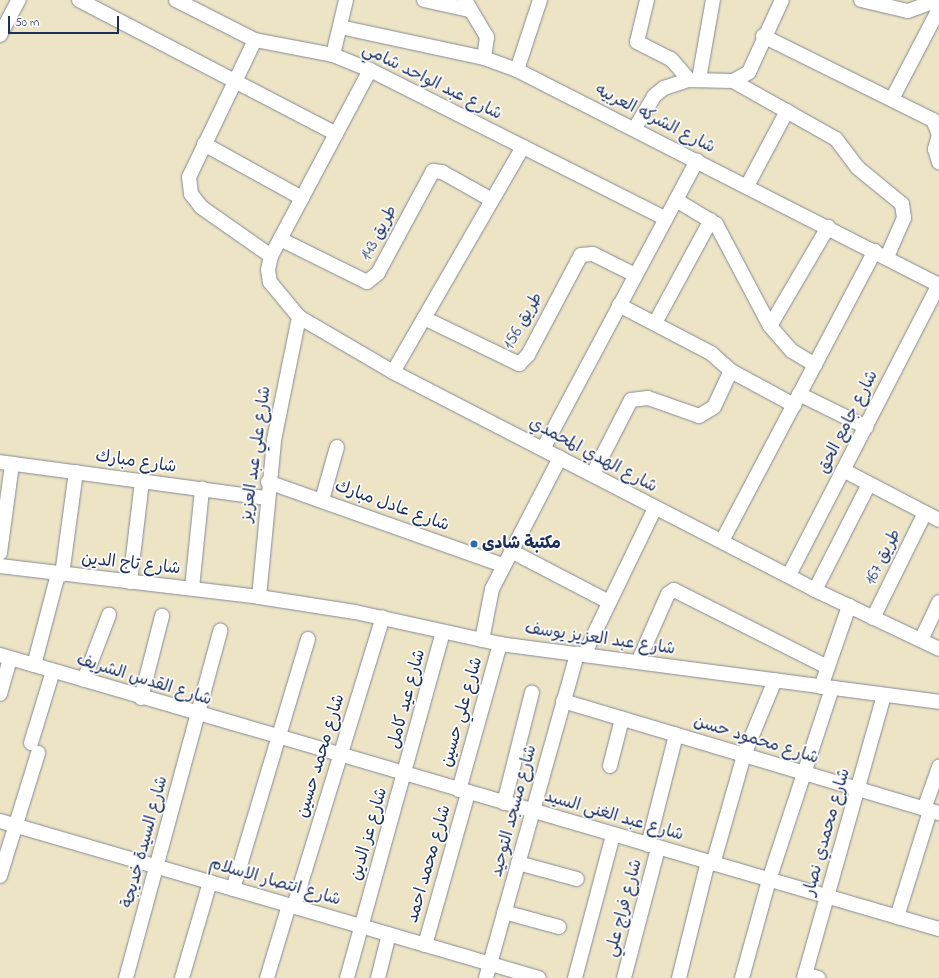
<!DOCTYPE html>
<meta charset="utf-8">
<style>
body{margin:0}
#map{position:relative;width:939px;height:978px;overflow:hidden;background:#ede4c6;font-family:"Indie Flower","Playpen Sans Arabic",sans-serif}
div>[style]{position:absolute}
.roads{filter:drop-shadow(0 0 1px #848a92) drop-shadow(0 0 1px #848a92)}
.street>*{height:14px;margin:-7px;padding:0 7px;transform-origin:7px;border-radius:7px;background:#fff}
.dots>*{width:11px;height:11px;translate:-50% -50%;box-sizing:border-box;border:2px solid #fff;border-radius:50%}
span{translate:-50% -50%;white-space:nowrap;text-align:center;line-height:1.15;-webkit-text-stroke:3.5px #fff;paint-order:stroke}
.street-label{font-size:17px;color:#1b2f5e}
.poi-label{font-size:17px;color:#1b2f5e;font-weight:700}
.left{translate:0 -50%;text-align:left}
.scale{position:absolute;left:8px;top:16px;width:111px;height:18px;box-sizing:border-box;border:2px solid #1b2f5e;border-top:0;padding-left:5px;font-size:12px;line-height:14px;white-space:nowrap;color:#1b2f5e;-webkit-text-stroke:3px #fff;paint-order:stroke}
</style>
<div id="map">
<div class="roads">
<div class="street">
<i style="left:79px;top:0;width:290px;rotate:27.5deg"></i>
<i style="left:176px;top:0;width:89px;rotate:26.9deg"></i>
<i style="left:255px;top:40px;width:79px;rotate:10.9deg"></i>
<i style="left:333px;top:55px;width:40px;rotate:22deg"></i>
<i style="left:370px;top:70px;width:331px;rotate:26.7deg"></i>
<i style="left:424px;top:0;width:46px;rotate:12.5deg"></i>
<i style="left:465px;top:0;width:43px;rotate:59.3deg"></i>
<i style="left:487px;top:37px;width:21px;rotate:98deg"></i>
<i style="left:647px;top:0;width:43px;rotate:103.4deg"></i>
<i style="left:637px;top:42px;width:38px;rotate:27deg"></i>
<i style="left:671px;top:59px;width:28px;rotate:49deg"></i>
<i style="left:861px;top:0;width:48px;rotate:13.2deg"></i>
<i style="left:908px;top:11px;width:33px;rotate:-20deg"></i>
<i style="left:340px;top:27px;width:147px;rotate:12.1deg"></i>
<i style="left:484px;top:58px;width:35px;rotate:20deg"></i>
<i style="left:517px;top:70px;width:474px;rotate:27deg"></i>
<i style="left:0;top:35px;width:40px;rotate:-62deg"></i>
<i style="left:763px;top:36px;width:190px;rotate:26.3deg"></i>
<i style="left:933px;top:120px;width:16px;rotate:68deg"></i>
<i style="left:255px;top:40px;width:152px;rotate:115.7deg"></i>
<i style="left:189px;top:177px;width:17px;rotate:83deg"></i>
<i style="left:191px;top:194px;width:16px;rotate:52deg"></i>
<i style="left:201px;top:207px;width:85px;rotate:35deg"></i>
<i style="left:333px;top:55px;width:57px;rotate:-76.7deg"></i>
<i style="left:370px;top:70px;width:211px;rotate:118deg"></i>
<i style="left:271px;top:256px;width:14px;rotate:102deg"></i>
<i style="left:268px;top:270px;width:12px;rotate:81deg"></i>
<i style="left:270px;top:282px;width:45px;rotate:50.4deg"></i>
<i style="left:299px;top:317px;width:109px;rotate:30.3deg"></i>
<i style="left:393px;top:372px;width:475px;rotate:27.3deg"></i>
<i style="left:815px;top:590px;width:137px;rotate:25.4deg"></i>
<i style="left:517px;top:70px;width:74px;rotate:-71.8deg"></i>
<i style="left:699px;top:79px;width:80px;rotate:-80deg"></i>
<i style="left:733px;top:81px;width:118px;rotate:29.4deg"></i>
<i style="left:836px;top:139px;width:36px;rotate:53deg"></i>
<i style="left:858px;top:168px;width:57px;rotate:39.3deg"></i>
<i style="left:902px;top:204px;width:14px;rotate:82deg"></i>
<i style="left:904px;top:218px;width:43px;rotate:113.6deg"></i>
<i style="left:892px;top:99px;width:102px;rotate:-62.4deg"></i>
<i style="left:635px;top:128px;width:37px;rotate:-59deg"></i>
<i style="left:654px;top:96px;width:13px;rotate:-39deg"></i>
<i style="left:664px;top:88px;width:26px;rotate:-18deg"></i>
<i style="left:689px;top:80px;width:44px;rotate:1.3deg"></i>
<i style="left:733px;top:81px;width:18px;rotate:-29deg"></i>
<i style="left:749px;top:72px;width:79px;rotate:-65.4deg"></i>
<i style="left:939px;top:135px;width:15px;rotate:106deg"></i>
<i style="left:935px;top:149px;width:14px;rotate:73deg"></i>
<i style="left:204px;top:144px;width:112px;rotate:28.9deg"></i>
<i style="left:747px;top:186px;width:85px;rotate:-61.9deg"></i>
<i style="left:676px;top:200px;width:47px;rotate:31deg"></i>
<i style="left:716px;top:224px;width:115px;rotate:62.1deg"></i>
<i style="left:770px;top:326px;width:33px;rotate:49deg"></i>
<i style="left:792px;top:351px;width:27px;rotate:31deg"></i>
<i style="left:280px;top:239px;width:97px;rotate:26.3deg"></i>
<i style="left:367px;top:282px;width:14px;rotate:-39deg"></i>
<i style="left:378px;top:273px;width:116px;rotate:-61.7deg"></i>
<i style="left:433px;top:171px;width:9px;rotate:6deg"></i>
<i style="left:442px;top:172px;width:57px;rotate:29.2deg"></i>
<i style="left:619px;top:305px;width:104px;rotate:27.6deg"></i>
<i style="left:711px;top:353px;width:27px;rotate:42deg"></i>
<i style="left:731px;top:371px;width:72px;rotate:28.4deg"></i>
<i style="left:424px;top:318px;width:106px;rotate:25.8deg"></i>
<i style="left:519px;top:364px;width:13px;rotate:-45deg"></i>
<i style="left:528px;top:355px;width:113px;rotate:-62.1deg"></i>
<i style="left:581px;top:255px;width:12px;rotate:-5deg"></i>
<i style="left:593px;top:254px;width:47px;rotate:26.6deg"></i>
<i style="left:655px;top:323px;width:117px;rotate:-61.5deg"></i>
<i style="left:770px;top:326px;width:115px;rotate:-59.6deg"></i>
<i style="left:393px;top:372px;width:260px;rotate:-60deg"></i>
<i style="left:799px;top:394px;width:75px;rotate:26.2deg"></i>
<i style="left:543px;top:449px;width:327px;rotate:-61.9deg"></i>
<i style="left:0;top:462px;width:268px;rotate:7.7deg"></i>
<i style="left:843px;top:470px;width:108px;rotate:27.5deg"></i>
<i style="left:593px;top:474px;width:83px;rotate:-62.8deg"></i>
<i style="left:631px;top:400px;width:17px;rotate:-7deg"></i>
<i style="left:648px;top:398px;width:54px;rotate:19.4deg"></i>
<i style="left:699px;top:416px;width:17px;rotate:-31deg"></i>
<i style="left:714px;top:407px;width:40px;rotate:-65deg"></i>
<i style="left:268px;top:482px;width:249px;rotate:19.5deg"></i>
<i style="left:322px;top:500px;width:55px;rotate:-74.2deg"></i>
<i style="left:722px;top:541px;width:328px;rotate:-62.2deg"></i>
<i style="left:511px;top:551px;width:110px;rotate:27.5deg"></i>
<i style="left:0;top:553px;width:90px;rotate:-82.3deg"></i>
<i style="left:0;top:566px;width:261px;rotate:6.8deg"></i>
<i style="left:259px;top:597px;width:97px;rotate:8.9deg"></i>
<i style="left:355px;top:612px;width:148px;rotate:12.4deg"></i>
<i style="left:500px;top:644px;width:443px;rotate:7.5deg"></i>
<i style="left:62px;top:575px;width:104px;rotate:-82.3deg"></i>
<i style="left:789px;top:575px;width:326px;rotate:-62.7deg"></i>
<i style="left:130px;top:582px;width:102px;rotate:-83.2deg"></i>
<i style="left:192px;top:588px;width:100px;rotate:-84.2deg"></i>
<i style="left:815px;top:590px;width:119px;rotate:-63deg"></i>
<i style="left:259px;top:597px;width:158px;rotate:-84.5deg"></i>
<i style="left:274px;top:440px;width:126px;rotate:-78.5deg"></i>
<i style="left:873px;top:618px;width:117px;rotate:-63.7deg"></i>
<i style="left:482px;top:640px;width:52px;rotate:-78.9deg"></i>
<i style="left:492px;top:589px;width:148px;rotate:-62.6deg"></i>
<i style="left:921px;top:640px;width:42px;rotate:-64.7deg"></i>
<i style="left:0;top:655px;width:978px;rotate:16.27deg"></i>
<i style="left:584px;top:655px;width:163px;rotate:-64.2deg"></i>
<i style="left:638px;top:662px;width:74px;rotate:-66.2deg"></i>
<i style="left:668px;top:594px;width:7px;rotate:-34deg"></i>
<i style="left:674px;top:590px;width:171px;rotate:26.7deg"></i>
<i style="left:34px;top:665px;width:94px;rotate:-75.2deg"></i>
<i style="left:84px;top:680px;width:70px;rotate:-69deg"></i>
<i style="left:821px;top:687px;width:86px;rotate:-70.9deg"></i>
<i style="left:0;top:694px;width:37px;rotate:-74deg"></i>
<i style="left:141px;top:698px;width:85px;rotate:-75.6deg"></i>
<i style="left:563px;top:701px;width:392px;rotate:16.6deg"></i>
<i style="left:31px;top:743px;width:75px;rotate:-73deg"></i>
<i style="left:610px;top:766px;width:49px;rotate:-75.7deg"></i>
<i style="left:459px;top:790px;width:152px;rotate:-74.3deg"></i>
<i style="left:504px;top:803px;width:114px;rotate:-75.8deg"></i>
<i style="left:924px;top:809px;width:45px;rotate:-70.3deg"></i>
<i style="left:0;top:821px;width:561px;rotate:16.24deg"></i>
<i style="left:648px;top:845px;width:114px;rotate:-75.7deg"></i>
<i style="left:518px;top:863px;width:61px;rotate:15.2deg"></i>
<i style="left:713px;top:864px;width:113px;rotate:-74.1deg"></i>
<i style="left:744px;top:755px;width:81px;rotate:-67.5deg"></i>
<i style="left:0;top:876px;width:129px;rotate:-72.8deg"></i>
<i style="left:233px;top:889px;width:261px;rotate:-73.3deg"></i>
<i style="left:294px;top:906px;width:302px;rotate:-72.9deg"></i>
<i style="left:504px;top:912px;width:57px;rotate:15.3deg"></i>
<i style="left:897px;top:917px;width:111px;rotate:-72.7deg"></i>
<i style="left:425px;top:945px;width:158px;rotate:-74.2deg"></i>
<i style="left:805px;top:974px;width:14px;rotate:17deg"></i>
<i style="left:126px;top:978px;width:360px;rotate:-74.8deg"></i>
<i style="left:182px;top:978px;width:100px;rotate:-73.7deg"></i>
<i style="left:267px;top:978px;width:76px;rotate:-73.2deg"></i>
<i style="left:347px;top:978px;width:359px;rotate:-74.5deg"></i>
<i style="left:378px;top:978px;width:45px;rotate:-76deg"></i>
<i style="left:486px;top:978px;width:337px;rotate:-74.3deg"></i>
<i style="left:575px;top:978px;width:148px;rotate:-75.1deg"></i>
<i style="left:624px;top:978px;width:134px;rotate:-75.3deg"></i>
<i style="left:679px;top:978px;width:120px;rotate:-76deg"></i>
<i style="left:742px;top:978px;width:102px;rotate:-74.6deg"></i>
<i style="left:769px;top:880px;width:202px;rotate:-71.8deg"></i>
<i style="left:804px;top:978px;width:294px;rotate:-74.2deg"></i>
</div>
</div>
<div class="dots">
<i style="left:474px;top:544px;background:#1f6fb2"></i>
</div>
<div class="street-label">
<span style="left:432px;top:82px;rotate:26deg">شارع عبد الواحد شامي</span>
<span style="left:655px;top:119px;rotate:27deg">شارع الشركه العربيه</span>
<span style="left:379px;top:233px;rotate:-62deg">طريق 143</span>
<span style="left:523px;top:321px;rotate:-60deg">طريق 156</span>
<span style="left:848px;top:422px;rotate:-63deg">شارع جامع الحق</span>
<span style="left:256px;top:454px;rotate:-82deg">شارع علي عبد العزيز</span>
<span style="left:593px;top:455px;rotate:28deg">شارع الهدي المحمدي</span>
<span style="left:136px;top:462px;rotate:8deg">شارع مبارك</span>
<span style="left:392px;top:506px;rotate:20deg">شارع عادل مبارك</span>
<span style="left:883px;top:557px;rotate:-63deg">طريق 167</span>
<span style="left:131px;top:564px;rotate:6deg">شارع تاج الدين</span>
<span style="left:600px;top:639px;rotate:8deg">شارع عبد العزيز يوسف</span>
<span style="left:144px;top:680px;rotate:17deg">شارع القدس الشريف</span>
<span style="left:407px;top:699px;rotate:-75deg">شارع عيد كامل</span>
<span style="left:462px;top:712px;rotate:-74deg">شارع علي حسين</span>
<span style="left:756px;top:740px;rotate:17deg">شارع محمود حسن</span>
<span style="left:321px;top:756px;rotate:-73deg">شارع محمد حسين</span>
<span style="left:514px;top:811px;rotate:-75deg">شارع مسجد التوحيد</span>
<span style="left:614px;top:816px;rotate:16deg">شارع عبد الغنى السيد</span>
<span style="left:827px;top:832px;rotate:-74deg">شارع محمدي نصار</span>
<span style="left:369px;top:834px;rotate:-74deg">شارع عز الدين</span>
<span style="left:145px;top:842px;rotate:-75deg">شارع السيدة خديجة</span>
<span style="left:429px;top:864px;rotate:-74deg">شارع محمد احمد</span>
<span style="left:275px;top:882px;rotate:16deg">شارع انتصار الاسلام</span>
<span style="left:624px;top:908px;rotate:-75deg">شارع فراج علي</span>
</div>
<div class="poi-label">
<span class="left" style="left:482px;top:544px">مكتبة شادى</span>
</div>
<div class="scale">50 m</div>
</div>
